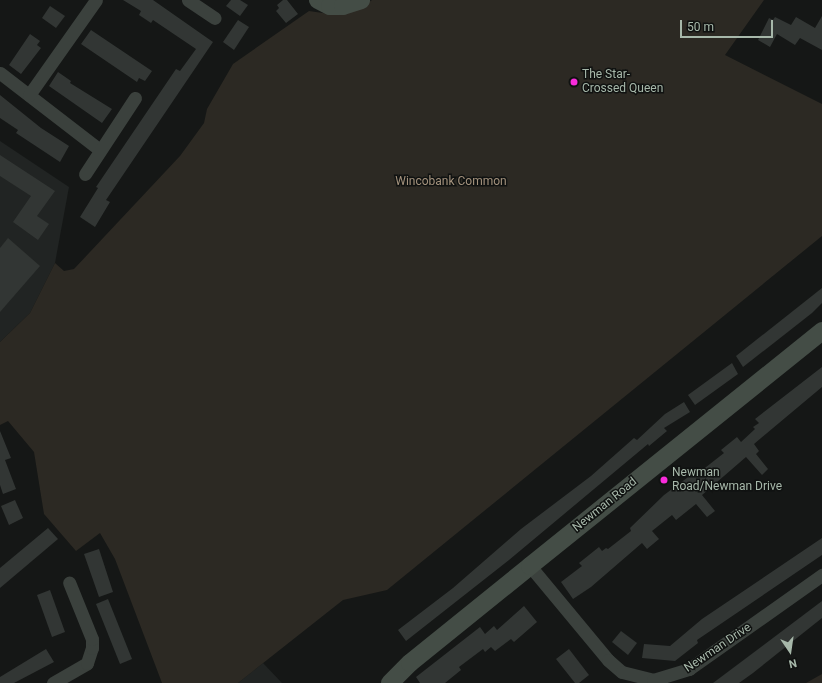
<!DOCTYPE html>
<style>
body{margin:0}
#map{position:relative;width:822px;height:683px;overflow:hidden;background:#151716;font-family:Roboto,sans-serif}
div>[style]{position:absolute}
.built>*{inset:0;background:#212423}
.green>*{inset:0;background:#2c2923}
.building>*{inset:0;background:#323634}
.street>*{height:13px;margin:-6.5px;padding:0 6.5px;transform-origin:6.5px;border-radius:6.5px;background:#3b413d}
.secondary>*{height:18px;margin:-9px;padding:0 9px;transform-origin:9px;border-radius:9px;background:#444d46}
.dots>*{width:11px;height:11px;translate:-50% -50%;box-sizing:border-box;border:2px solid #101211;border-radius:50%}
span{translate:-50% -50%;white-space:nowrap;text-align:center;line-height:1.15;-webkit-text-stroke:3px #101211;paint-order:stroke}
.poi-label{font-size:12px;color:#a7b8aa}
.left{translate:0 -50%;text-align:left}
.park-label{font-size:12px;color:#a4927d}
.street-label{font-size:12px;color:#a7b8aa}
.north{position:absolute;left:770px;top:631px;width:40px;height:40px;-webkit-text-stroke:3px #101211;paint-order:stroke;rotate:167deg;font-size:11px;font-weight:700;line-height:16px;text-align:center;color:#a7b8aa}
.north::after{content:'';display:block;margin:auto;width:14px;height:18px;background:#a7b8aa;clip-path:polygon(50% 0,100% 100%,50% 72%,0 100%)}
.scale{position:absolute;left:680px;top:20px;width:93px;height:18px;box-sizing:border-box;border:2px solid #a7b8aa;border-top:0;padding-left:5px;font-size:12px;line-height:14px;white-space:nowrap;color:#a7b8aa;-webkit-text-stroke:3px #101211;paint-order:stroke}
</style>
<div id="map">
<div class="built">
<i style="clip-path:polygon(0 141px,69px 187px,55px 263px,30px 313px,0 342px)"></i>
<i style="clip-path:polygon(263px 663px,282px 683px,238px 683px)"></i>
</div>
<div class="green">
<i style="clip-path:polygon(372px 0,764px 0,725px 55px,822px 104px,822px 236px,387px 590px,343px 600px,238px 683px,162px 683px,115px 559px,100px 533px,76px 551px,44px 514px,34px 452px,8px 421px,0 425px,0 342px,30px 313px,55px 263px,64px 271px,74px 269px,180px 156px,204px 123px,207px 109px,233px 64px,309px 11px,337px 15px,354px 11px)"></i>
<i style="clip-path:polygon(822px 674px,822px 683px,806px 683px)"></i>
</div>
<div class="building">
<i style="clip-path:polygon(123px 0,153px 0,213px 42px,106px 200px,110px 202px,95px 227px,80px 217px,98px 188px,96px 187px,176px 69px,180px 71px,196px 49px,153px 20px,151px 23px,139px 15px,141px 11px)"></i>
<i style="clip-path:polygon(231px 0,240px 0,248px 5px,240px 16px,226px 6px)"></i>
<i style="clip-path:polygon(283px 0,287px 0,298px 14px,286px 23px,276px 11px,279px 8px,277px 5px)"></i>
<i style="clip-path:polygon(50px 6px,65px 16px,56px 28px,42px 18px)"></i>
<i style="clip-path:polygon(822px 16px,822px 50px,800px 38px,795px 45px,777px 34px,770px 47px,758px 40px,769px 18px,773px 20px,775px 17px,791px 25px,796px 17px,815px 28px)"></i>
<i style="clip-path:polygon(238px 20px,249px 27px,234px 50px,223px 42px)"></i>
<i style="clip-path:polygon(91px 30px,152px 71px,145px 81px,139px 78px,137px 82px,81px 44px)"></i>
<i style="clip-path:polygon(30px 34px,40px 41px,37px 45px,41px 48px,21px 74px,9px 65px)"></i>
<i style="clip-path:polygon(58px 72px,71px 81px,70px 83px,112px 109px,102px 123px,49px 86px)"></i>
<i style="clip-path:polygon(0 95px,41px 128px,69px 146px,60px 162px,16px 133px,18px 130px,0 118px)"></i>
<i style="clip-path:polygon(0 155px,55px 191px,37px 216px,49px 224px,38px 240px,13px 222px,31px 196px,0 176px)"></i>
<i style="clip-path:polygon(8px 238px,40px 266px,0 312px,0 248px)"></i>
<i style="clip-path:polygon(822px 288px,822px 303px,812px 313px,743px 367px,736px 356px)"></i>
<i style="clip-path:polygon(732px 363px,738px 374px,695px 405px,688px 395px)"></i>
<i style="clip-path:polygon(822px 367px,822px 387px,754px 444px,759px 451px,756px 454px,768px 469px,762px 475px,746px 457px,702px 495px,715px 511px,707px 517px,696px 504px,676px 520px,672px 515px,652px 531px,659px 539px,647px 549px,642px 543px,591px 587px,573px 599px,561px 582px,582px 566px,579px 563px,599px 547px,602px 551px,606px 548px,608px 549px,631px 531px,630px 528px,664px 495px,699px 469px,701px 471px,724px 453px,721px 450px,737px 437px,741px 442px,755px 429px,753px 427px,759px 423px,755px 419px)"></i>
<i style="clip-path:polygon(684px 402px,690px 412px,664px 428px,667px 431px,649px 446px,648px 444px,509px 560px,406px 641px,398px 630px,453px 588px,521px 529px,591px 476px,634px 438px,637px 440px,665px 414px)"></i>
<i style="clip-path:polygon(0 431px,11px 458px,5px 460px,16px 489px,3px 494px,0 485px)"></i>
<i style="clip-path:polygon(15px 500px,23px 518px,9px 525px,1px 506px)"></i>
<i style="clip-path:polygon(48px 528px,58px 539px,0 588px,0 568px)"></i>
<i style="clip-path:polygon(822px 538px,822px 555px,697px 640px,698px 643px,675px 661px,642px 658px,644px 644px,670px 646px,702px 619px)"></i>
<i style="clip-path:polygon(99px 549px,113px 592px,99px 597px,84px 554px)"></i>
<i style="clip-path:polygon(50px 590px,65px 632px,52px 637px,37px 595px)"></i>
<i style="clip-path:polygon(108px 599px,132px 659px,120px 664px,96px 604px)"></i>
<i style="clip-path:polygon(822px 601px,822px 618px,753px 673px,739px 683px,713px 683px)"></i>
<i style="clip-path:polygon(524px 606px,537px 622px,514px 642px,511px 639px,495px 651px,491px 647px,485px 652px,483px 649px,459px 667px,461px 670px,445px 683px,420px 683px,416px 677px,480px 627px,485px 634px,494px 626px,497px 630px)"></i>
<i style="clip-path:polygon(621px 631px,637px 643px,628px 655px,612px 642px)"></i>
<i style="clip-path:polygon(46px 649px,54px 662px,14px 683px,0 683px,0 677px)"></i>
<i style="clip-path:polygon(569px 649px,589px 675px,579px 683px,575px 683px,556px 659px)"></i>
</div>
<div class="street">
<i style="left:188px;top:0;width:32px;rotate:34deg"></i>
<i style="left:0;top:73px;width:126px;rotate:37.6deg"></i>
<i style="left:29px;top:95px;width:116px;rotate:-54.8deg"></i>
<i style="left:85px;top:174px;width:91px;rotate:-56.7deg"></i>
<i style="left:530px;top:566px;width:122px;rotate:50.3deg"></i>
<i style="left:608px;top:660px;width:18px;rotate:41deg"></i>
<i style="left:622px;top:672px;width:32px;rotate:14deg"></i>
<i style="left:653px;top:680px;width:38px;rotate:-17deg"></i>
<i style="left:689px;top:669px;width:163px;rotate:-35.3deg"></i>
<i style="left:53px;top:683px;width:39px;rotate:-30deg"></i>
<i style="left:87px;top:663px;width:16px;rotate:-72deg"></i>
<i style="left:92px;top:648px;width:9px;rotate:-90deg"></i>
<i style="left:92px;top:639px;width:61px;rotate:-112deg"></i>
</div>
<div class="secondary">
<i style="left:318px;top:0;width:13px;rotate:27deg"></i>
<i style="left:330px;top:6px;width:13px"></i>
<i style="left:343px;top:6px;width:19px;rotate:-18deg"></i>
<i style="left:390px;top:683px;width:28px;rotate:-45deg"></i>
<i style="left:410px;top:663px;width:154px;rotate:-38.9deg"></i>
<i style="left:530px;top:566px;width:375px;rotate:-38.8deg"></i>
</div>
<div class="dots">
<i style="left:574px;top:82px;background:#f92bdb"></i>
<i style="left:664px;top:480px;background:#f92bdb"></i>
</div>
<div class="poi-label">
<span class="left" style="left:582px;top:82px">The Star-<br>Crossed Queen</span>
<span class="left" style="left:672px;top:480px">Newman<br>Road/Newman Drive</span>
</div>
<div class="park-label">
<span style="left:451px;top:182px">Wincobank Common</span>
</div>
<div class="street-label">
<span style="left:605px;top:505px;rotate:-39deg">Newman Road</span>
<span style="left:718px;top:648px;rotate:-34deg">Newman Drive</span>
</div>
<div class="north">N</div>
<div class="scale">50 m</div>
</div>
